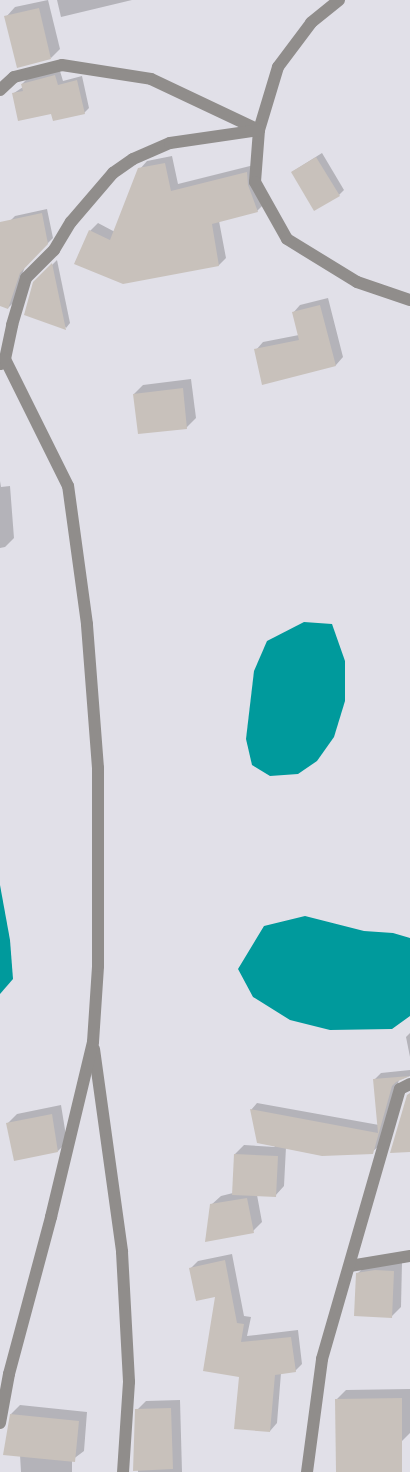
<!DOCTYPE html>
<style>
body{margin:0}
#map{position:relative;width:410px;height:1472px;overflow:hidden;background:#e1e0e8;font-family:Raleway,sans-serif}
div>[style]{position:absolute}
.water>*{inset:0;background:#009a9c}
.shadow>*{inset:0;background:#0003}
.building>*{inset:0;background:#c8c1bb}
.minor>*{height:12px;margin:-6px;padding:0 6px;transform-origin:6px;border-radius:6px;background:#908d8b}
span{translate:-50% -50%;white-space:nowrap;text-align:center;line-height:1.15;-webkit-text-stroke:4px #eeedf6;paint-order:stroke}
</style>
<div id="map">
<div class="water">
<i style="clip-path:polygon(304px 622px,332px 624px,345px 661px,345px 701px,334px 737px,317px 761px,298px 774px,270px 776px,252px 765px,246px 739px,254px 671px,267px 641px)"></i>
<i style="clip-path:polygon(0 885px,10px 940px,13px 979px,0 994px)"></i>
<i style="clip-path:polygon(305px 916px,364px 931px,393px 933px,410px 938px,410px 1016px,392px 1029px,330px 1030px,290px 1020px,253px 997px,238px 969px,264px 926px)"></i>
</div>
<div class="shadow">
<i style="clip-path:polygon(48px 0,60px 49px,51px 58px,6px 17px,15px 7px)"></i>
<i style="clip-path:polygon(57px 0,132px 0,61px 17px)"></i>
<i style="clip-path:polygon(60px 71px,63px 81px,82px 76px,89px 108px,84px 113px,52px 112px,14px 93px,23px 87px,22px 84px,27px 79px)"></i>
<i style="clip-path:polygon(322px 153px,344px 190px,339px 195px,292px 172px)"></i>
<i style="clip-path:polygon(172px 156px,178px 184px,254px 165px,264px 204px,257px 211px,219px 221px,226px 258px,219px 265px,75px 263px,90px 231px,98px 223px,115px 232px,140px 169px,147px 161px)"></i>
<i style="clip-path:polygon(47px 209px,53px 238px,25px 266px,13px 303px,8px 308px,0 305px,0 250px,10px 221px,15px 216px)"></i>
<i style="clip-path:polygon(57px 260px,70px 323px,66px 328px,34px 283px)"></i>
<i style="clip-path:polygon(328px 298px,343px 357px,336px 365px,263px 383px,256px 350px,263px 342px,299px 335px,293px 313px,300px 305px)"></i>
<i style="clip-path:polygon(191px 379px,196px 418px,186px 428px,134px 394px,143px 385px)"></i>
<i style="clip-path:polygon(0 481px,1px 487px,10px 486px,14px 538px,5px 547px,0 548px)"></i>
<i style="clip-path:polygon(410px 1033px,410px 1057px,406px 1037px)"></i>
<i style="clip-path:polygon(410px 1070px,410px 1076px,399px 1080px,379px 1146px,372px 1152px,286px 1147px,284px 1186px,275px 1196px,257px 1195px,262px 1222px,253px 1231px,211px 1205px,221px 1196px,233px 1193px,235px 1154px,244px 1145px,275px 1147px,251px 1110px,257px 1103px,379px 1125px,375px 1079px,381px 1073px)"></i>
<i style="clip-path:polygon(61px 1105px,67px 1142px,58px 1151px,8px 1123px,17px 1114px)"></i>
<i style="clip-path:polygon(232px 1254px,244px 1316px,251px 1317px,247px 1336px,298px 1330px,302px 1364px,295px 1371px,281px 1373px,277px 1423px,270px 1431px,240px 1376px,217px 1295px,190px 1269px,198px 1261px)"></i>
<i style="clip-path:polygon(402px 1262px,401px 1307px,392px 1316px,357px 1274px,367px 1265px)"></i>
<i style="clip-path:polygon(410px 1389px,410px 1433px,402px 1441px,337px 1399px,346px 1390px)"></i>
<i style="clip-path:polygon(180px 1400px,182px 1472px,138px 1472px,137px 1410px,146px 1401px)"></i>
<i style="clip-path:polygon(20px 1405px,87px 1412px,84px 1451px,72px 1460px,72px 1472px,21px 1472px,20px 1455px,11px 1414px)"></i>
</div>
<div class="building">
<i style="clip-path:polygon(39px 8px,51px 59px,17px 68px,4px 16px)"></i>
<i style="clip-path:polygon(55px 75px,58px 85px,77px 80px,85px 114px,53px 121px,51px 114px,18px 121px,12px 93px,23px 91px,21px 84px)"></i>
<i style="clip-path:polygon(316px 157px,340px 196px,314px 211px,291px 172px)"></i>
<i style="clip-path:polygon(165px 163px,171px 191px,247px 172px,248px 185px,258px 212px,212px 224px,219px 266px,123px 284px,74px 264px,89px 230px,110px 240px,138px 168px)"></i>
<i style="clip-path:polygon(42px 213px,48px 244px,20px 273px,8px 309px,0 306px,0 222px)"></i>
<i style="clip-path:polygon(52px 263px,66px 330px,24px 315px,33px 282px)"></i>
<i style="clip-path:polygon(320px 305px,336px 366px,262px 385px,254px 349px,299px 340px,292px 312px)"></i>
<i style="clip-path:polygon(183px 388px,187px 429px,138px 434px,133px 394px)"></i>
<i style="clip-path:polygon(410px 1076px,396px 1082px,392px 1086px,373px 1154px,322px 1156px,257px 1143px,250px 1109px,378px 1133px,373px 1079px)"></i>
<i style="clip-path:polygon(410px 1093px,410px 1152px,390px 1153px,407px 1095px)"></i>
<i style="clip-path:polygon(52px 1114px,58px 1152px,14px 1161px,6px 1123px)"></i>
<i style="clip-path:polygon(234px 1154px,278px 1156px,276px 1197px,232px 1195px)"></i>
<i style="clip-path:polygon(247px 1198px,254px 1233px,205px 1242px,210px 1204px)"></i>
<i style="clip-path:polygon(225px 1260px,237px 1323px,244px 1324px,241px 1342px,291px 1337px,296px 1372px,275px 1375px,270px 1432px,234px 1429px,239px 1377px,203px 1371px,215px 1297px,196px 1301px,189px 1268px)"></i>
<i style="clip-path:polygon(375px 1270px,394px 1271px,392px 1318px,354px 1316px,356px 1273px)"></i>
<i style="clip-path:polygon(402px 1398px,402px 1472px,336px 1472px,335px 1399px)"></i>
<i style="clip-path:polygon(171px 1408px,173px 1469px,133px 1471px,135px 1409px)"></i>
<i style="clip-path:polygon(10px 1414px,79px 1421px,75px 1462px,3px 1455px)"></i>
</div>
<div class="minor">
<i style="left:339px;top:0;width:36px;rotate:141deg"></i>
<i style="left:311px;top:23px;width:55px;rotate:126.9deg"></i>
<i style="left:278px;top:67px;width:66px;rotate:106.8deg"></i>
<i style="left:259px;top:130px;width:52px;rotate:94.4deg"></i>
<i style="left:255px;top:182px;width:65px;rotate:60.7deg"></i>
<i style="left:287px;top:239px;width:82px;rotate:31.6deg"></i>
<i style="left:357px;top:282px;width:56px;rotate:18.8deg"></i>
<i style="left:0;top:90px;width:19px;rotate:-43deg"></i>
<i style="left:14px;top:77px;width:49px;rotate:-14deg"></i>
<i style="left:62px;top:65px;width:90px;rotate:8.9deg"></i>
<i style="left:151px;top:79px;width:119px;rotate:25.3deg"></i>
<i style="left:1px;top:364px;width:6px;rotate:-51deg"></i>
<i style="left:5px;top:359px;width:35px;rotate:-78deg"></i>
<i style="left:12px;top:325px;width:49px;rotate:-73.4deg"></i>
<i style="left:26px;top:278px;width:40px;rotate:-45deg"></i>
<i style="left:54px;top:250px;width:33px;rotate:-59deg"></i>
<i style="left:71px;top:222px;width:65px;rotate:-49.4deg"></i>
<i style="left:113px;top:173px;width:24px;rotate:-35deg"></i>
<i style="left:133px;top:159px;width:40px;rotate:-23.4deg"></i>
<i style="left:170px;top:143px;width:90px;rotate:-8.3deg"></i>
<i style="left:94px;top:1049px;width:205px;rotate:82.1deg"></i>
<i style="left:122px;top:1252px;width:130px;rotate:86.9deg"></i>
<i style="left:129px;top:1382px;width:90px;rotate:93.8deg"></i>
<i style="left:350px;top:1266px;width:61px;rotate:-9.5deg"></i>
<i style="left:0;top:1423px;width:50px;rotate:-79.6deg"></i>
<i style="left:9px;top:1374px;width:163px;rotate:-75deg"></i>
<i style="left:51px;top:1217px;width:180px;rotate:-76.5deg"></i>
<i style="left:93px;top:1042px;width:76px;rotate:-86.2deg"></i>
<i style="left:98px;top:966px;width:198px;rotate:-90deg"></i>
<i style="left:98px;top:768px;width:144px;rotate:-94.4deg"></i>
<i style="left:87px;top:624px;width:139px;rotate:-97.8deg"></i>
<i style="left:68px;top:486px;width:142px;rotate:-116.4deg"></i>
<i style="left:307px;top:1472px;width:114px;rotate:-82.4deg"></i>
<i style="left:322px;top:1359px;width:281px;rotate:-73.9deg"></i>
<i style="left:400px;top:1089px;width:11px;rotate:-27deg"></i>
</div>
</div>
